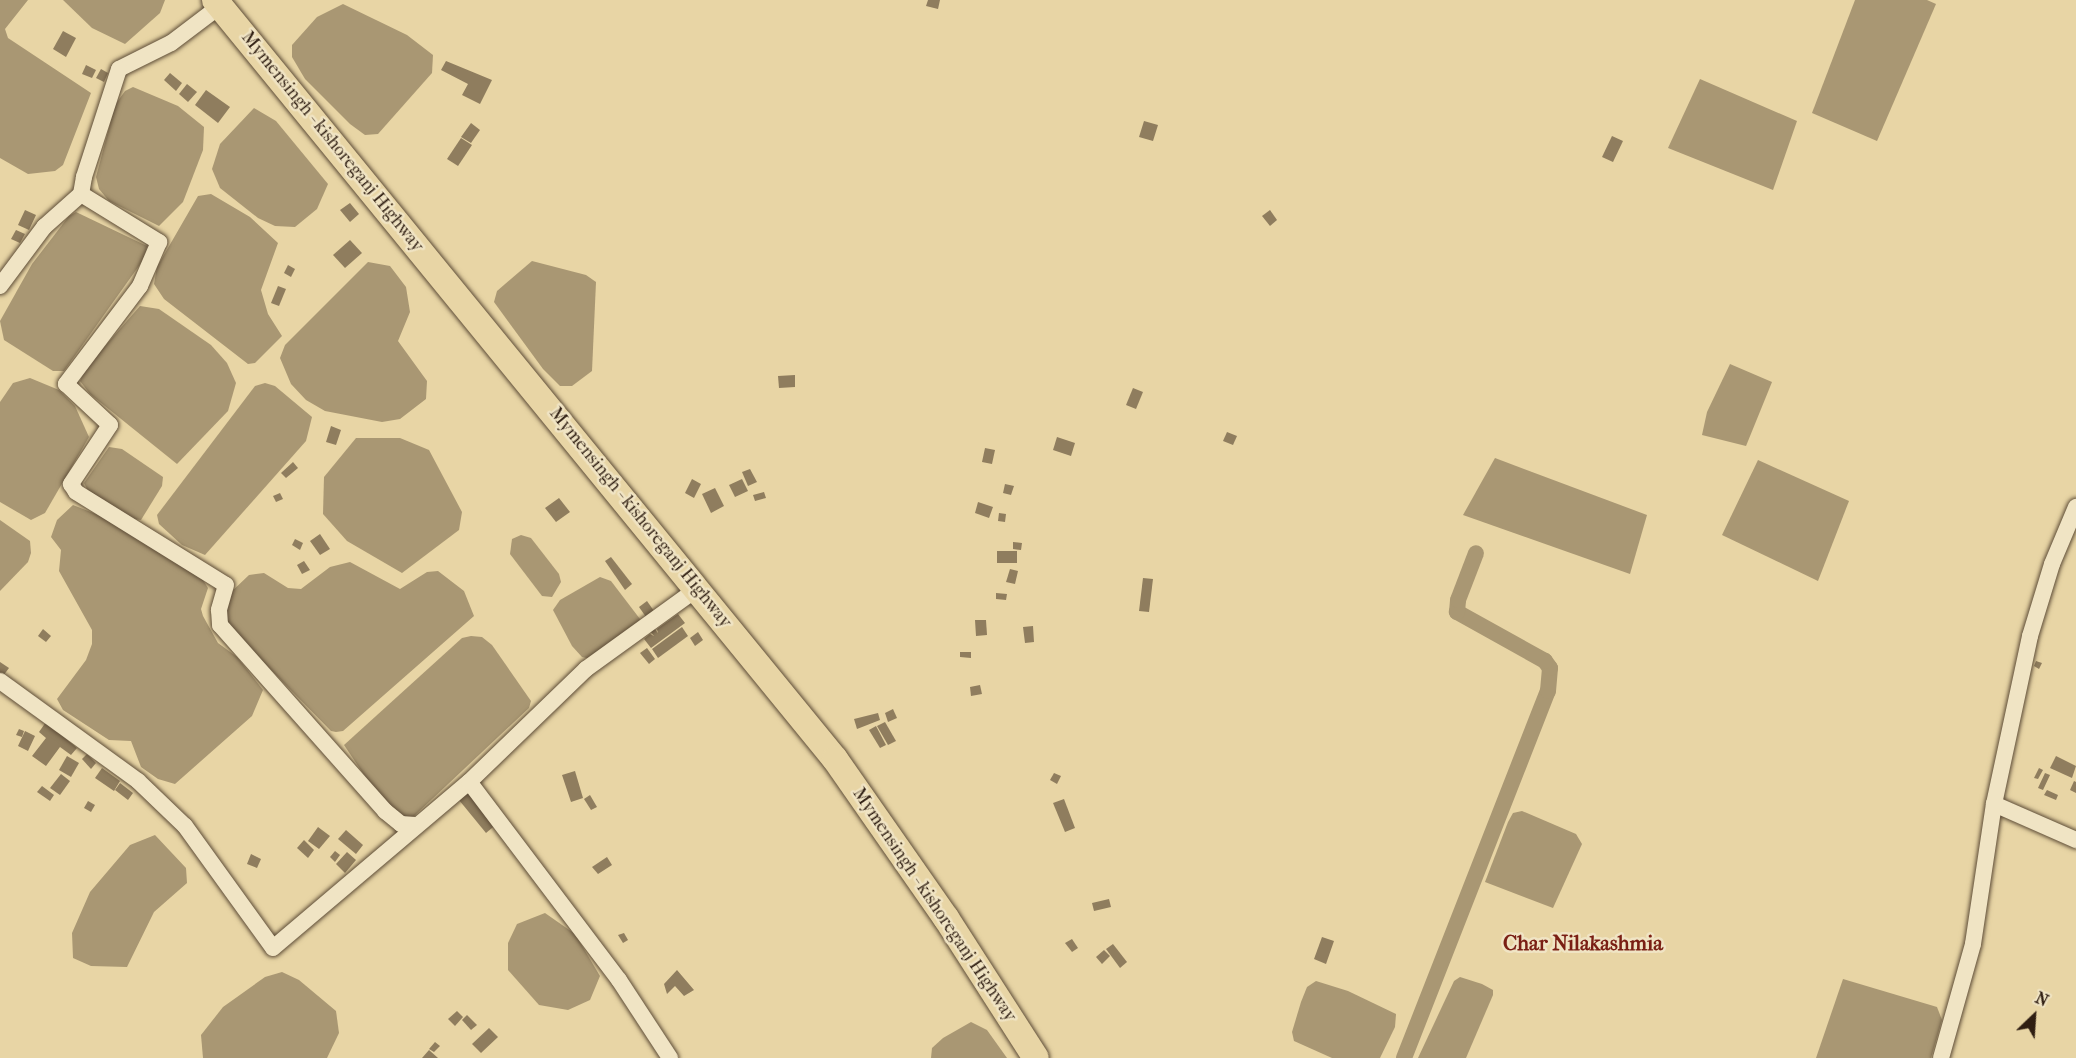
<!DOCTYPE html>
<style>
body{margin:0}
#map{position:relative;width:2076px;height:1058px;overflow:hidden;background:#e8d5a5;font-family:"IM FELL French Canon",serif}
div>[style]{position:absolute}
.water>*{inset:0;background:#a99773}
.canal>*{height:16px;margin:-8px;padding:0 8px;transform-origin:8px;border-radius:8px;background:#a99773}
.building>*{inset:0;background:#8f7d5e}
.roads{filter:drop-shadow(0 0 2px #5d4c37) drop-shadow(0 0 2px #5d4c37)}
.street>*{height:16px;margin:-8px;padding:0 8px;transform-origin:8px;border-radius:8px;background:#f0e4c4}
.primary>*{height:26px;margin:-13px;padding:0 13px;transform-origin:13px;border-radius:13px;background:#e8d5a5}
span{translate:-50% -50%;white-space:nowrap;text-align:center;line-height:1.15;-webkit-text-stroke:5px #f0e4c4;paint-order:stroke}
.street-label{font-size:18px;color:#2f1e12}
.quarter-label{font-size:21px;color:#7a1f14;font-weight:700}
.north{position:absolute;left:2004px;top:986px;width:60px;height:60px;-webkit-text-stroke:4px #f0e4c4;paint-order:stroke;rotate:25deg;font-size:16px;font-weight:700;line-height:24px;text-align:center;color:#2f1e12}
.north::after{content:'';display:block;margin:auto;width:21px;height:27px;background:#2f1e12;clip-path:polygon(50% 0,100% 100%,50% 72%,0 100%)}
</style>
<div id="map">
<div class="water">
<i style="clip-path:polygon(0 0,28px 0,5px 29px,8px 38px,91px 93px,63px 165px,55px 171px,28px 174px,0 158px)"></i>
<i style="clip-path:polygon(63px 0,165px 0,160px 13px,125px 44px,92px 28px)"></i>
<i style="clip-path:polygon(1855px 0,1927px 0,1936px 4px,1877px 141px,1812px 113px)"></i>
<i style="clip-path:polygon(343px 4px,407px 35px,433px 55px,432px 73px,378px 134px,365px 135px,350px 124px,305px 79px,292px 57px,292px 45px,317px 17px)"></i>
<i style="clip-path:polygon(1700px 79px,1797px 121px,1773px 190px,1668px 148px)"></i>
<i style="clip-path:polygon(133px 87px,178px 106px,204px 127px,203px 150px,183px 202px,159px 226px,109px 201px,99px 189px,96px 177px,115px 105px,125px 91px)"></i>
<i style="clip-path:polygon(254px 108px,276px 121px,328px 184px,317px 209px,295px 227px,275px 226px,258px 218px,220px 188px,212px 169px,220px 144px)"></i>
<i style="clip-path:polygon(211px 194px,250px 217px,278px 243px,261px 290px,268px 314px,282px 336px,255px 363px,248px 364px,164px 299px,154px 284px,157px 267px,198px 196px)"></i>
<i style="clip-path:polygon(76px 212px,147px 246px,146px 256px,64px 371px,53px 371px,4px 340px,0 321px,32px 264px,69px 216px)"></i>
<i style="clip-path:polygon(532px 261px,586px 275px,596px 282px,592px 371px,572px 386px,560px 386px,543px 369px,494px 302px,497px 291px)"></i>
<i style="clip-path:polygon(368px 262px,390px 266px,406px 287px,410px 312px,398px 341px,427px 381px,426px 399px,400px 419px,382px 422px,325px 411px,306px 400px,291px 384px,280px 358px,285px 345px)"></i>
<i style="clip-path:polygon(140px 306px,159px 309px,211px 345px,227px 363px,236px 383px,228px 411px,177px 464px,90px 394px,80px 381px,85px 369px)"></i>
<i style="clip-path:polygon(1730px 364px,1772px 382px,1746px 446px,1702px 435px,1707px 412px)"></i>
<i style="clip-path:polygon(30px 378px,59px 390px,75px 406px,89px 437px,45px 513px,31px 520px,0 502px,0 402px,13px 383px)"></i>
<i style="clip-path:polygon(265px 383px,275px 386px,312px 417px,306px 441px,205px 555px,182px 545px,159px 524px,157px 515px,255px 386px)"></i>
<i style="clip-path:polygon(356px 438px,400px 438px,429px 450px,462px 512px,459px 530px,402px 573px,347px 541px,323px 514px,324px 477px)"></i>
<i style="clip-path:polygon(109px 447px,122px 449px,163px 477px,162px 486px,141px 520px,134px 519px,88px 491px,84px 483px)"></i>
<i style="clip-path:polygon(1495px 458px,1647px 515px,1630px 574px,1463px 515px)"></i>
<i style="clip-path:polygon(1758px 460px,1849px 501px,1818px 581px,1722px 535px)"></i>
<i style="clip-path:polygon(73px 505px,106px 518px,203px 580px,208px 588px,201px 609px,203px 616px,218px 643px,237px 657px,263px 690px,252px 716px,175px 784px,158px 779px,141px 767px,131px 741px,109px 740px,63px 710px,57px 699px,86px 660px,92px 644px,92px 630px,59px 571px,61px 550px,51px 537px,57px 520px)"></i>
<i style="clip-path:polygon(0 520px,30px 541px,31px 553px,28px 562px,0 591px)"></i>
<i style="clip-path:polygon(521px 535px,531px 538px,559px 574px,561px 582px,552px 597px,542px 596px,510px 554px,512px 539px)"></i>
<i style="clip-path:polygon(350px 562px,400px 589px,427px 572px,438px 571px,464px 591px,474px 616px,343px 731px,336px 732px,331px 731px,224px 622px,228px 595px,249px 575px,264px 573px,288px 588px,301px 589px,330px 567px)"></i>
<i style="clip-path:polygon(600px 577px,611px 581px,640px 619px,637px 630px,591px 659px,582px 657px,572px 646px,553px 610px,560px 600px)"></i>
<i style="clip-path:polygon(471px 636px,482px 637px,492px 645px,531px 701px,529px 708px,413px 817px,401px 817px,383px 803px,344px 745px,462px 638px)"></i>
<i style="clip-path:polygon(1522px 811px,1576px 834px,1582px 844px,1553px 908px,1485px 882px,1508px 822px,1513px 813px)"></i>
<i style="clip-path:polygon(155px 835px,186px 868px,187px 883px,154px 912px,127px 967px,91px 966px,73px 958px,72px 933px,90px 892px,130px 845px)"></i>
<i style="clip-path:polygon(545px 913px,575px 934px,600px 976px,590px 1000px,568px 1010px,539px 1005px,508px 970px,508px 943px,517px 924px)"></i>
<i style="clip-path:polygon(282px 972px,299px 980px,336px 1011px,339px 1033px,327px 1058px,203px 1058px,201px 1035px,223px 1007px,265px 977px)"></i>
<i style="clip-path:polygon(1460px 977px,1482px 984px,1493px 990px,1493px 995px,1466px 1058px,1418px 1058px,1454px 981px)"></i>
<i style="clip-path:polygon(1843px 979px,1937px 1007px,1942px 1020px,1931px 1058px,1816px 1058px)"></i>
<i style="clip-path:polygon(1316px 981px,1348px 991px,1396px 1014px,1395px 1027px,1380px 1058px,1332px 1058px,1294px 1041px,1292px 1032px,1301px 1002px,1307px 987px)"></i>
<i style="clip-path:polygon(971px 1022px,987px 1030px,1007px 1058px,931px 1058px,932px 1048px,943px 1038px)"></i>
</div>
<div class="canal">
<i style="left:1404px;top:1058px;width:394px;rotate:-68.6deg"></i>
<i style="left:1548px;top:691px;width:23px;rotate:-85deg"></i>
<i style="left:1550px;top:668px;width:9px;rotate:-126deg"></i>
<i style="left:1545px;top:661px;width:101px;rotate:-150.9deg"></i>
<i style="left:1457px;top:612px;width:12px;rotate:-85deg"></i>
<i style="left:1458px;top:600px;width:50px;rotate:-69deg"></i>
</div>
<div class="building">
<i style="clip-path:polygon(928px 0,940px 0,938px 9px,926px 6px)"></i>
<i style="clip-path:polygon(63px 31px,76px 38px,66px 57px,53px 49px)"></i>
<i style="clip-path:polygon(446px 61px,492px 80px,480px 104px,462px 95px,468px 84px,441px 70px)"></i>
<i style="clip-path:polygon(86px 65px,96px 70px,92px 78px,82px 74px)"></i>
<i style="clip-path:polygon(101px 69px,108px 73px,104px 82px,96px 78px)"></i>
<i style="clip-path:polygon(170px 73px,182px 83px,176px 91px,164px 80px)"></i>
<i style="clip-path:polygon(187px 84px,197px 92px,188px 102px,179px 94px)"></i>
<i style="clip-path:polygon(206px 90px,230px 107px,218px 123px,195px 105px)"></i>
<i style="clip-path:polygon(1144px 121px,1158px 125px,1153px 141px,1139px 137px)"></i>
<i style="clip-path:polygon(471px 123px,480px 130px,471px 143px,461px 137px)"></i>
<i style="clip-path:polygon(1612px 136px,1623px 141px,1613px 162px,1602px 157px)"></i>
<i style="clip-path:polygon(461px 138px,472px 145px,458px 166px,447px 159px)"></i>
<i style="clip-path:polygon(350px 203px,359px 214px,350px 222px,340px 210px)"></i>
<i style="clip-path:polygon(25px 210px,36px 215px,29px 230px,18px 225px)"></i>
<i style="clip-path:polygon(1270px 210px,1277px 220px,1270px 226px,1262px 216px)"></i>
<i style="clip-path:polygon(16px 230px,25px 234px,20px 243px,11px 239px)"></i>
<i style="clip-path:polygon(350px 240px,362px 253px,345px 268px,333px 255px)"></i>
<i style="clip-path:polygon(288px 265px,295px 269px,291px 277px,284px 273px)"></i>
<i style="clip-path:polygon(278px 286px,286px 289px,279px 306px,271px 303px)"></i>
<i style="clip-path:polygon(795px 375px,795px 387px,779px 388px,778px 376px)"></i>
<i style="clip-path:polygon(1133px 388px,1143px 392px,1136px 409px,1126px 405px)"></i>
<i style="clip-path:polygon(331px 426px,341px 430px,336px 445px,326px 442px)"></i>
<i style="clip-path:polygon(1227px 432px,1237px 436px,1233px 445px,1223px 441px)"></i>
<i style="clip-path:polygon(1057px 437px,1075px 443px,1071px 456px,1053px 450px)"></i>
<i style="clip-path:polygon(985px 448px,995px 450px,992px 464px,982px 462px)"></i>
<i style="clip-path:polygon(293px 462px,298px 468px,286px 478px,281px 473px)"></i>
<i style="clip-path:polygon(750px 469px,757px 482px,748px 486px,742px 472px)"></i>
<i style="clip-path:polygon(692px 479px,701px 484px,694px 498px,685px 493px)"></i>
<i style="clip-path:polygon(742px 479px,748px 491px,735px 497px,729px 485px)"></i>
<i style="clip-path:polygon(1005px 484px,1014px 486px,1011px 495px,1003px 493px)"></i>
<i style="clip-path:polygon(715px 488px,724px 506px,711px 513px,702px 494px)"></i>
<i style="clip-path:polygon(764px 492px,766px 498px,755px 501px,753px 495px)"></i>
<i style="clip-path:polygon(280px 493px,283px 499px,276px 502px,273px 496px)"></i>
<i style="clip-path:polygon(559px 498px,570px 512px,556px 522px,545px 508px)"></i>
<i style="clip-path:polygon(978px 502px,993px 507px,989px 518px,975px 513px)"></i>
<i style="clip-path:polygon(999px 513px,1006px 514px,1005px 522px,998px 521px)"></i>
<i style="clip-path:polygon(320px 534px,330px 549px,320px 555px,310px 541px)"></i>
<i style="clip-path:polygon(295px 539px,303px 543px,300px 550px,292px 545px)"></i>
<i style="clip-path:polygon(1013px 542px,1022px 543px,1021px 550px,1013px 549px)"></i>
<i style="clip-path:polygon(997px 551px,1017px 551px,1017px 563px,997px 563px)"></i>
<i style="clip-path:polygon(611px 557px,632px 584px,625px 590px,605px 561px)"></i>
<i style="clip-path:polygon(304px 561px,310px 570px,302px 574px,297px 565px)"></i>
<i style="clip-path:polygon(1010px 569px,1018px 571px,1015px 584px,1006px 582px)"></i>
<i style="clip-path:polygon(1143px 578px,1153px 579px,1149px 612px,1139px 611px)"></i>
<i style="clip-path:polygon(996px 593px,1007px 594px,1006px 600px,996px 599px)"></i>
<i style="clip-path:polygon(647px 601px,654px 611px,646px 617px,639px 607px)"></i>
<i style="clip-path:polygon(678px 614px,685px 623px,651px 648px,644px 639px,650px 634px,654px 636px,650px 631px,654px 628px,658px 633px,657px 629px)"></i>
<i style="clip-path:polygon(975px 620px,986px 620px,987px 635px,976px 636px)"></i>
<i style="clip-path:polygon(1033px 626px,1034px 642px,1025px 643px,1023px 627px)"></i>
<i style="clip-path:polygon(682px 627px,688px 636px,658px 658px,652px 649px)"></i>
<i style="clip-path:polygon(43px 629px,51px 636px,46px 642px,38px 636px)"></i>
<i style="clip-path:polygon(698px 632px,703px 640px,695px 646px,690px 638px)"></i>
<i style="clip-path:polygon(647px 648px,655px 659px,649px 664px,640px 653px)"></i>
<i style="clip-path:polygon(960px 652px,971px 652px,971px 658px,960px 657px)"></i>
<i style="clip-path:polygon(2036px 661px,2042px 663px,2039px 669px,2034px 666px)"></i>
<i style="clip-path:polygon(0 662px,9px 668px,3px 676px,0 674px)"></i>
<i style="clip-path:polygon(980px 685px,982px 694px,971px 696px,970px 687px)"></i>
<i style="clip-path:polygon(893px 709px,897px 718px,888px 722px,885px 713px)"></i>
<i style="clip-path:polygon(878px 713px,880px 720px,857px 729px,854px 719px)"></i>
<i style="clip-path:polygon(46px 722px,77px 748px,71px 755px,60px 747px,46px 766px,32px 756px,46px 738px,39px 732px)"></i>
<i style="clip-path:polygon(885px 722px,896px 741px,888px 745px,877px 726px)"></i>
<i style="clip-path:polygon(876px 726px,886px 745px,880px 748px,869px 730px)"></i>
<i style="clip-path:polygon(19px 729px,24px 731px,22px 737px,16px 735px)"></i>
<i style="clip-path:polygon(25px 731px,35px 736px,28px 751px,18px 746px)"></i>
<i style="clip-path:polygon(87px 754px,96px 763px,91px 769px,82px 759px)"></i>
<i style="clip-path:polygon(67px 756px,79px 763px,71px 777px,59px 770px)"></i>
<i style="clip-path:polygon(2056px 756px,2076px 766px,2072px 778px,2050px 768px)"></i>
<i style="clip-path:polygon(102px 768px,120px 781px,114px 791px,95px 778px)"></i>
<i style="clip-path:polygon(2039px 768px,2043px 770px,2038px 779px,2034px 778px)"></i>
<i style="clip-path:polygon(575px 771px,583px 798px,571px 802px,562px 775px)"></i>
<i style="clip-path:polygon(1054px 773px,1061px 776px,1057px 784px,1050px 780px)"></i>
<i style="clip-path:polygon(2045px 773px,2050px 775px,2043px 790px,2038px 788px)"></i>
<i style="clip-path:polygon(61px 774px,70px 781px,60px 795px,50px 788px)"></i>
<i style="clip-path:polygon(2074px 781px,2076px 782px,2076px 793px,2070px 790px)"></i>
<i style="clip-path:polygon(120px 783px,133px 793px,128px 800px,115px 790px)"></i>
<i style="clip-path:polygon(42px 786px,54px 795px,50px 801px,37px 792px)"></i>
<i style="clip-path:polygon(471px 790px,498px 823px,486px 833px,459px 800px)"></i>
<i style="clip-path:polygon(2047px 790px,2058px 795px,2056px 800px,2044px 795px)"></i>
<i style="clip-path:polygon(590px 795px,597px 807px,591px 810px,584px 799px)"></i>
<i style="clip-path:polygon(1064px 799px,1075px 828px,1065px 832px,1053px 803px)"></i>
<i style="clip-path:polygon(88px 801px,95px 805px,91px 812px,84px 808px)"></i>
<i style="clip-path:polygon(318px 827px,330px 836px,319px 849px,308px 841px)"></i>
<i style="clip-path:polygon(346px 830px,363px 845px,356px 854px,338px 839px)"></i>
<i style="clip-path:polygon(304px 840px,314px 850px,308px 858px,297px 848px)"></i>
<i style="clip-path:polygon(335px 851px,340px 855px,335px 862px,330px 857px)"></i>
<i style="clip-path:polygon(347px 852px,356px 860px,345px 873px,336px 864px)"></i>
<i style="clip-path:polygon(251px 854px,261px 859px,257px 868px,247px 864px)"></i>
<i style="clip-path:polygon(607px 857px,612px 865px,598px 874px,592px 867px)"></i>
<i style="clip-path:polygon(1109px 899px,1111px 907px,1094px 911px,1092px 903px)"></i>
<i style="clip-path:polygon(624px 933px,628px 940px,623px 943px,618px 935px)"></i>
<i style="clip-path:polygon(1322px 937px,1334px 941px,1326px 964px,1314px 959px)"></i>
<i style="clip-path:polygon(1072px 939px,1078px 948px,1072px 952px,1065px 943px)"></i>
<i style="clip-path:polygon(1113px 944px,1127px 962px,1120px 968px,1106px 949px)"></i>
<i style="clip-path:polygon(1104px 950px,1110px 956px,1102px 964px,1096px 957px)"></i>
<i style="clip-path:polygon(677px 970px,694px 990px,684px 996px,675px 986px,667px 994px,664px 984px)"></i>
<i style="clip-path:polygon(457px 1011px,463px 1017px,455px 1026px,448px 1019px)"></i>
<i style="clip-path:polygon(467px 1015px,477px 1025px,471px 1030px,462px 1020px)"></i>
<i style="clip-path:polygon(489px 1028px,498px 1037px,481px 1053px,472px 1044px)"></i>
<i style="clip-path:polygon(435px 1042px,440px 1046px,434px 1052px,429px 1049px)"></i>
<i style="clip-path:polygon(429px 1050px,438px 1058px,422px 1058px)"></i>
</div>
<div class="roads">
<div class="street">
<i style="left:220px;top:6px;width:61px;rotate:142.9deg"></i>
<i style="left:171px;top:43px;width:58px;rotate:153.4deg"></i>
<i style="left:119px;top:69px;width:114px;rotate:108deg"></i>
<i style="left:84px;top:177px;width:17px;rotate:100deg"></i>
<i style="left:81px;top:194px;width:92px;rotate:31.6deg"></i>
<i style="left:159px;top:242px;width:48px;rotate:113.4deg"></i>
<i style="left:140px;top:286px;width:123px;rotate:127.1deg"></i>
<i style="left:66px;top:384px;width:60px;rotate:43deg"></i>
<i style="left:110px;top:425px;width:71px;rotate:123.5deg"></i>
<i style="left:71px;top:484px;width:9px;rotate:58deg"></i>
<i style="left:76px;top:492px;width:176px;rotate:31.8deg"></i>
<i style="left:226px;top:585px;width:26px;rotate:106deg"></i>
<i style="left:219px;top:610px;width:15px;rotate:86deg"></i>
<i style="left:220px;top:625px;width:249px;rotate:48.4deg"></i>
<i style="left:385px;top:811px;width:21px;rotate:39deg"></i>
<i style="left:401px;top:824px;width:14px;rotate:4deg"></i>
<i style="left:0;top:286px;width:74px;rotate:-53.3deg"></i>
<i style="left:44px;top:227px;width:50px;rotate:-41.7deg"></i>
<i style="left:0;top:681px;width:170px;rotate:35.9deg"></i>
<i style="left:138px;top:781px;width:65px;rotate:43.8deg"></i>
<i style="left:185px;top:826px;width:150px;rotate:54.2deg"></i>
<i style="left:273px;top:948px;width:257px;rotate:-40.3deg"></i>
<i style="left:1994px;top:804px;width:90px;rotate:23.7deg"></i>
<i style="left:670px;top:1058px;width:93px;rotate:-123.2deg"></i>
<i style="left:619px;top:980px;width:248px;rotate:-127.1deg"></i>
<i style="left:469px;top:782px;width:163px;rotate:-44deg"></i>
<i style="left:586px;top:669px;width:137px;rotate:-35.8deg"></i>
<i style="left:1941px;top:1058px;width:118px;rotate:-74.3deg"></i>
<i style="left:1973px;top:944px;width:142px;rotate:-81.5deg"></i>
<i style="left:1994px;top:804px;width:172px;rotate:-77.9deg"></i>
<i style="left:2030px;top:636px;width:75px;rotate:-73deg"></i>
<i style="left:2052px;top:564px;width:62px;rotate:-67.2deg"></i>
</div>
<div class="primary">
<i style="left:215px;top:0;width:980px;rotate:50.76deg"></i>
<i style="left:835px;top:759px;width:194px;rotate:55.1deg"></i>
<i style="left:946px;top:918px;width:166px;rotate:57.3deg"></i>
</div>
</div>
<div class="street-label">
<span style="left:332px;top:142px;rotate:51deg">Mymensingh - kishoreganj Highway</span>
<span style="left:640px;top:518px;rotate:51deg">Mymensingh - kishoreganj Highway</span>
<span style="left:934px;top:905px;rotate:56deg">Mymensingh - kishoreganj Highway</span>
</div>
<div class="quarter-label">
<span style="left:1583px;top:943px">Char Nilakashmia</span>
</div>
<div class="north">N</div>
</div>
